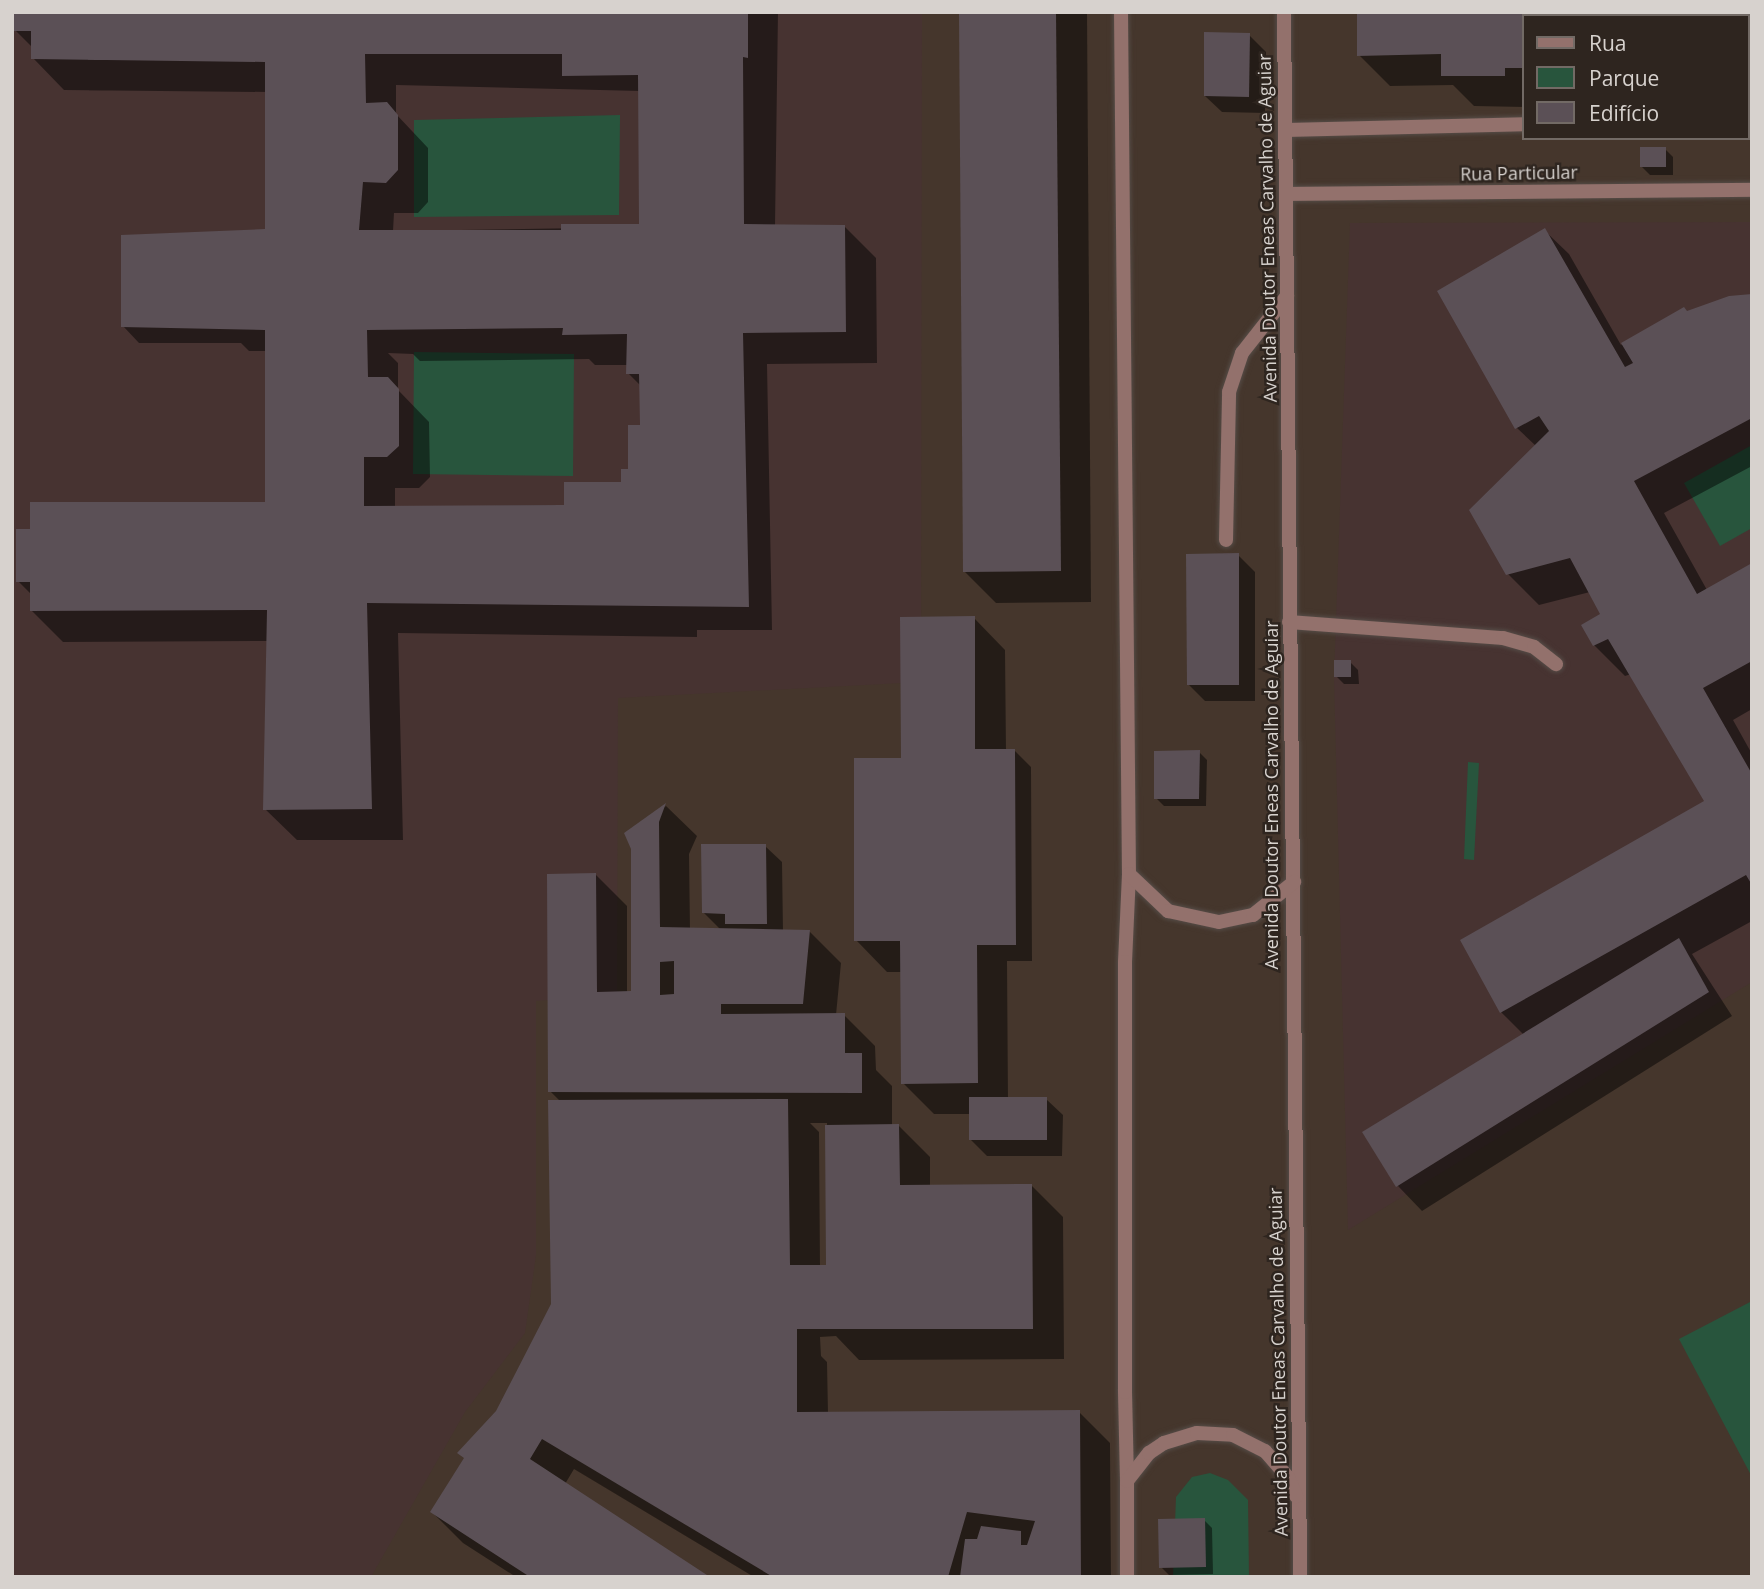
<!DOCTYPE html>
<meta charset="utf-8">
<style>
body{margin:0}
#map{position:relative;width:1764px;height:1589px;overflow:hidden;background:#382f29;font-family:"Open Sans",sans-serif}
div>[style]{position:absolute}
.built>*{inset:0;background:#45362c}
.education>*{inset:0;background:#473331}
.green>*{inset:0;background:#28553d}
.shadow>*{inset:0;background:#0007}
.building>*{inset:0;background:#5b5056}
.roads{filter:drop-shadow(0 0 2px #554c47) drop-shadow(0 0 2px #554c47)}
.service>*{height:14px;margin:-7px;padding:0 7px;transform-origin:7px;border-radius:7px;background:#93716c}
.minor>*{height:14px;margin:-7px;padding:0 7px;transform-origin:7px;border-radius:7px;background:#93716c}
span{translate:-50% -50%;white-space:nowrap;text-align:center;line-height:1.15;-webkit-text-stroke:5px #2e251f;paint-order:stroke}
.street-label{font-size:18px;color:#d7d2ce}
.frame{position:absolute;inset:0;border:14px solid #d7d2ce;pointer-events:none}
.legend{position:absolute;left:1522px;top:14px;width:228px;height:126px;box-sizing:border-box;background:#2e251f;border:2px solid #726a65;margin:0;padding:9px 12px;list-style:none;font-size:21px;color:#d7d2ce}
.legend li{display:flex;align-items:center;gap:14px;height:35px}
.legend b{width:35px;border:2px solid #726a65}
</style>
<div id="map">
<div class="built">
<i style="clip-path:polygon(evenodd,12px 12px,1752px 12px,1752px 1577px,12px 1577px,12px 12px,1524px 16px,1748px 16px,1748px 138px,1524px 138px,1524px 16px)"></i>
</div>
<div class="education">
<i style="clip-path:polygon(12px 12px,922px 12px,921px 682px,618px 698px,617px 995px,536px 1001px,536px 1255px,525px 1333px,465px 1412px,371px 1577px,12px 1577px)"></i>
<i style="clip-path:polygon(1752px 222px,1752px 982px,1348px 1230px,1334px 677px,1350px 223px)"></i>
</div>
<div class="green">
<i style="clip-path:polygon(620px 115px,619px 215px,414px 217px,414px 120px)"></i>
<i style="clip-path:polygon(414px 352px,574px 354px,573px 476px,413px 474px)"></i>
<i style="clip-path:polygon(1752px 445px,1752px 528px,1720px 546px,1684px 483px)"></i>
<i style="clip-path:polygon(1468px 762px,1479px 763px,1474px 860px,1464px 859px)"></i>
<i style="clip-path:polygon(1752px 1301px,1752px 1477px,1679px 1339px)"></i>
<i style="clip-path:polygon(1210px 1473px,1228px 1480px,1248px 1500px,1249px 1577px,1173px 1577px,1176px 1497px,1192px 1477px)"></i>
</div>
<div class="shadow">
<i style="clip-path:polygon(evenodd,15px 12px,778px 12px,775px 226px,845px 227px,876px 258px,877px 363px,767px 364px,772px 630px,697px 630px,697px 637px,398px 633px,403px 840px,297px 840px,265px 809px,268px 641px,63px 642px,31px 610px,32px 595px,18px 581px,267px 504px,267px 351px,249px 351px,241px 343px,139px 343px,123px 326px,270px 231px,267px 92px,64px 90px,33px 58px,33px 48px,15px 30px,15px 12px,396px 85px,640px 91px,644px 227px,393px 231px,394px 213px,418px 213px,428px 202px,428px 148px,396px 114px,396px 85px,15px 12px,388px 353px,413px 354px,420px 361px,589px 359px,595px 365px,628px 365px,628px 373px,641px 386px,641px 427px,630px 471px,622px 484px,571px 505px,395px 507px,395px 488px,419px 488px,430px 477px,429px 422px,398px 390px,398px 363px,388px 353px)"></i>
<i style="clip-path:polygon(961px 12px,1087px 12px,1091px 602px,996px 603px,964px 571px)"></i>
<i style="clip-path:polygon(1359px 12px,1648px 12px,1648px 16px,1524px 16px,1524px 107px,1474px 106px,1453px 85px,1390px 86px,1359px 55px)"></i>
<i style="clip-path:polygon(1690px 12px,1752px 12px,1752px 17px,1694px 16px)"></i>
<i style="clip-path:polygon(1249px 35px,1266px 52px,1265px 113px,1222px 112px,1205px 96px)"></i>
<i style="clip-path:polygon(1665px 149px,1673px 157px,1673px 175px,1650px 175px,1642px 167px)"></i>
<i style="clip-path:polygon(1544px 230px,1569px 254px,1621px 345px,1684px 309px,1688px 313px,1752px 297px,1752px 466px,1664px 513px,1707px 590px,1752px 565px,1752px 709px,1733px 720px,1752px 754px,1752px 921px,1692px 954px,1732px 1016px,1422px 1211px,1398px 1186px,1364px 1133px,1524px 1035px,1501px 1012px,1462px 941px,1707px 802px,1631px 674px,1625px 676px,1594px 645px,1602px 615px,1590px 592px,1539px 605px,1508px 574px,1536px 446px,1517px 428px)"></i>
<i style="clip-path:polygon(1238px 555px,1255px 572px,1255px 701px,1205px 701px,1189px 685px)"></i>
<i style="clip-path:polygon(974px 618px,1005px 650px,1006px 751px,1014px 750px,1031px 767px,1032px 961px,1007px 961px,1008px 1099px,1046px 1099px,1063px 1115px,1062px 1156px,987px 1156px,970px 1139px,970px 1114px,934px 1114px,903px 1083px,902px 972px,887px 972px,856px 940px,903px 759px)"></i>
<i style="clip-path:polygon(1350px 662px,1358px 670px,1359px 684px,1344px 684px,1336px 676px)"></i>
<i style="clip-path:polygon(1199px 752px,1207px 760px,1206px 806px,1164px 806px,1156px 798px)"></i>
<i style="clip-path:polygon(evenodd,666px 806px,697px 836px,689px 854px,690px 929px,721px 930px,704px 913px,765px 846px,782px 862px,783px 931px,809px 931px,841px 963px,836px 1015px,844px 1015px,875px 1046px,876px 1070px,892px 1086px,892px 1126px,899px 1126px,930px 1157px,930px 1186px,1031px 1185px,1063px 1217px,1064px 1359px,859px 1360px,836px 1336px,820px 1337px,821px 1356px,827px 1362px,828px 1413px,1079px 1412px,1110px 1443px,1111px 1577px,754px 1577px,574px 1469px,565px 1484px,706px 1577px,516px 1577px,463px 1543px,432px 1512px,497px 1412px,553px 1304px,561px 1102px,550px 1091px,596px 875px,627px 906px,627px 993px,633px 993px,632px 848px,627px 833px,666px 806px,810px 1123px,827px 1123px,828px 1269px,820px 1267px,819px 1132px,810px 1123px)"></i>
<i style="clip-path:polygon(1204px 1520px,1212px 1528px,1213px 1574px,1169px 1575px,1161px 1567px)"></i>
</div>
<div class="building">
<i style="clip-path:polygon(evenodd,13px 12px,748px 12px,748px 58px,743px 57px,744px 224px,845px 225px,846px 332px,743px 333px,749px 607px,367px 603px,372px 809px,263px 810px,267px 610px,30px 611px,30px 582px,16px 582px,16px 529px,30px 529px,30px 502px,265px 502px,265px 330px,121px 327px,121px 235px,265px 229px,265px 62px,31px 59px,31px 31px,13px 31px,13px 12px,365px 54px,562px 54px,562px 76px,638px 75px,639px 224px,561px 224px,561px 230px,359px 230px,363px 182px,386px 183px,398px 170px,398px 115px,387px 102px,366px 103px,365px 54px,13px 12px,563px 328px,562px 335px,627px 334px,626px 374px,639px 374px,640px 425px,628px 425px,628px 469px,621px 469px,621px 482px,564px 482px,564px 505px,364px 506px,364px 457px,387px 457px,399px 446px,399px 389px,388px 377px,368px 377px,367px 330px,563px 328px)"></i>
<i style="clip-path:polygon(959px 12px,1056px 12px,1061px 571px,963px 572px)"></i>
<i style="clip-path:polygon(1357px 12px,1618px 12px,1618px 16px,1524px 16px,1524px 68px,1505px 68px,1505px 76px,1441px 76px,1441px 54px,1357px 56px)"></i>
<i style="clip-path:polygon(1204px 32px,1250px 33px,1249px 97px,1204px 96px)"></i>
<i style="clip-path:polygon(1640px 147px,1666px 147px,1666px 167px,1640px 167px)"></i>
<i style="clip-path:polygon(1545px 228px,1625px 367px,1633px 363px,1621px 343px,1684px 307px,1687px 311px,1729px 296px,1752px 294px,1752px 418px,1634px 481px,1697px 594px,1752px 563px,1752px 661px,1703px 688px,1752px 774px,1752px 885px,1746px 875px,1500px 1013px,1460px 940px,1704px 801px,1608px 639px,1593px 646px,1581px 625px,1600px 614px,1570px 558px,1506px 575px,1469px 510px,1549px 431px,1539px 416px,1515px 429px,1437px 291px)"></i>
<i style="clip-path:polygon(1239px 553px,1239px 685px,1187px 685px,1186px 554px)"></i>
<i style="clip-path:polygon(975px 616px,975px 749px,1015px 749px,1016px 945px,977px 945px,978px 1083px,901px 1084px,900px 941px,854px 941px,854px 758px,901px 758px,900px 617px)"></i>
<i style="clip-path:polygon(1334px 660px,1351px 660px,1351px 677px,1334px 677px)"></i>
<i style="clip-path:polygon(1200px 750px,1199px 799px,1154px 799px,1154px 751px)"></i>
<i style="clip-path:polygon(evenodd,666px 803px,659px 822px,660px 927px,810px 930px,803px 1004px,721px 1004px,721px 1014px,845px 1013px,845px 1053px,862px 1053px,862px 1093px,548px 1092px,547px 874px,596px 873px,597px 992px,631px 991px,631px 849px,624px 833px,666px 803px,674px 961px,674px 994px,660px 995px,660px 962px,674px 961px)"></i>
<i style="clip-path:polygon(701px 844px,766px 844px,767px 924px,725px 924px,725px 914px,702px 913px)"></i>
<i style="clip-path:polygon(1679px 938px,1709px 992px,1396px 1187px,1362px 1132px)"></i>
<i style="clip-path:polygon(969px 1097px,1047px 1097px,1047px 1140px,969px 1140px)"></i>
<i style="clip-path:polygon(788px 1099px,790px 1265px,826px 1265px,825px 1125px,899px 1124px,900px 1185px,1032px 1184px,1033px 1329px,797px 1329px,797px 1412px,1080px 1410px,1081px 1577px,960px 1577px,965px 1539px,977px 1539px,981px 1526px,1021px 1531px,1021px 1545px,1027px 1545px,1035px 1521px,967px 1512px,948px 1577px,773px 1577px,542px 1439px,530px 1459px,710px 1577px,530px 1577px,430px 1512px,464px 1458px,457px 1453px,496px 1411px,551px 1304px,548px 1100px)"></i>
<i style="clip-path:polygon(1205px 1518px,1206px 1567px,1159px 1568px,1158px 1519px)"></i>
</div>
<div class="roads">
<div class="service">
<i style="left:1748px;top:119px;width:4px"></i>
<i style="left:1286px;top:130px;width:238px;rotate:-1.4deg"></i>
<i style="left:1286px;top:194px;width:466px;rotate:-0.5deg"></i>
<i style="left:1226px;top:540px;width:148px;rotate:-88.8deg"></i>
<i style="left:1229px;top:392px;width:41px;rotate:-71.6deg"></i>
<i style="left:1242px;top:353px;width:73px;rotate:-51.7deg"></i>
<i style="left:1289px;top:622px;width:215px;rotate:4.3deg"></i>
<i style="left:1503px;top:638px;width:32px;rotate:16deg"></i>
<i style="left:1534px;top:647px;width:28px;rotate:38deg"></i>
<i style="left:1125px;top:1392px;width:89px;rotate:88.7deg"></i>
</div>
<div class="minor">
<i style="left:1121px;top:12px;width:862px;rotate:89.47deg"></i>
<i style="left:1129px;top:874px;width:88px;rotate:92.6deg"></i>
<i style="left:1125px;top:962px;width:430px;rotate:90deg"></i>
<i style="left:1284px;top:12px;width:1565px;rotate:89.41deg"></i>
<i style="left:1129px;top:874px;width:54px;rotate:43.5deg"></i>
<i style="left:1168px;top:911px;width:52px;rotate:12.2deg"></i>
<i style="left:1219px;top:922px;width:35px;rotate:-12deg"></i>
<i style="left:1253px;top:915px;width:53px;rotate:-38.8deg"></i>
<i style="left:1127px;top:1577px;width:96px;rotate:-90deg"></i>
<i style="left:1127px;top:1481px;width:36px;rotate:-52deg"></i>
<i style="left:1149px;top:1453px;width:18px;rotate:-34deg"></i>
<i style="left:1164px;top:1443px;width:34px;rotate:-17deg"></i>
<i style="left:1197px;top:1433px;width:36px;rotate:3deg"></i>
<i style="left:1233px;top:1435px;width:36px;rotate:27deg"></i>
<i style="left:1265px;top:1451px;width:35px;rotate:49deg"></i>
<i style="left:1288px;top:1477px;width:21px;rotate:67deg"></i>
</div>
</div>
<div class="street-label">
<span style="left:1519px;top:173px;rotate:-1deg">Rua Particular</span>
<span style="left:1267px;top:228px;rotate:-91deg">Avenida Doutor Eneas Carvalho de Aguiar</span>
<span style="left:1271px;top:795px;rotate:-90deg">Avenida Doutor Eneas Carvalho de Aguiar</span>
<span style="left:1278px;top:1362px;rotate:-91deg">Avenida Doutor Eneas Carvalho de Aguiar</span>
</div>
<div class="frame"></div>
<ul class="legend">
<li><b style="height:9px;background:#93716c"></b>Rua</li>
<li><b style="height:19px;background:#28553d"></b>Parque</li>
<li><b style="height:19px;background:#5b5056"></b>Edifício</li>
</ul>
</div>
